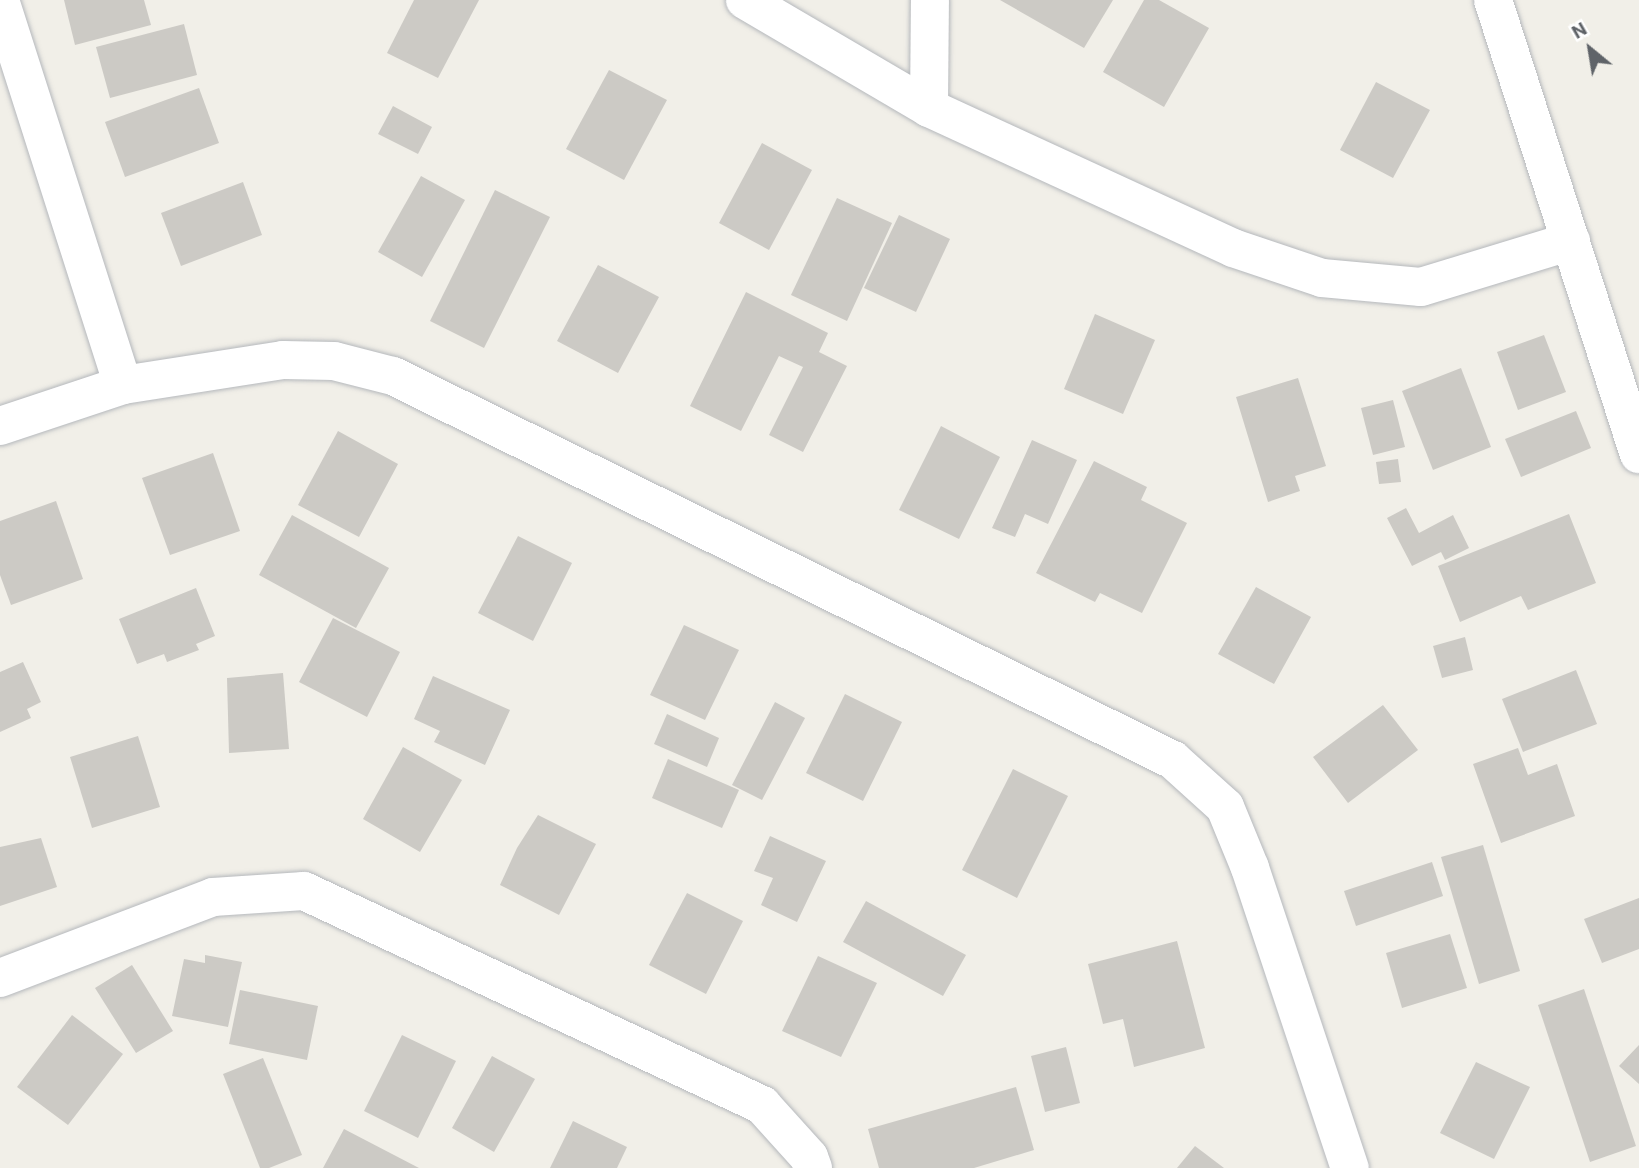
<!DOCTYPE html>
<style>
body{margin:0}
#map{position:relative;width:1639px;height:1168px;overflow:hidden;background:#f1efe8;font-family:Roboto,sans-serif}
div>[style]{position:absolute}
.building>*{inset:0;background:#cccac5}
.roads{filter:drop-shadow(0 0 2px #b5b8bc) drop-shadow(0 0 2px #b5b8bc)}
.street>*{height:38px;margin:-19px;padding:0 19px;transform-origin:19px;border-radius:19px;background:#fff}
span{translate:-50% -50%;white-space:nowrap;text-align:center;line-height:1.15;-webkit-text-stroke:6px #fff;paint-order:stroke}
.north{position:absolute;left:1555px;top:14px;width:70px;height:70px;-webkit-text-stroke:5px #fff;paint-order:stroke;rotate:330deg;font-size:19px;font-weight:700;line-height:28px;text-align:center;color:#5f6368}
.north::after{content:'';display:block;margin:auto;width:24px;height:32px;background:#5f6368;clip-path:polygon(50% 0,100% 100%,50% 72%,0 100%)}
</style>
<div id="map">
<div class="building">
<i style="clip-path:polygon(64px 0,144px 0,151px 25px,75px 45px)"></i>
<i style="clip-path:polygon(414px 0,479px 0,438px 78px,387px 53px)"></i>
<i style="clip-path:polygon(1000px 0,1113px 0,1084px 48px)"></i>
<i style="clip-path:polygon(1144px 0,1159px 0,1209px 28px,1164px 107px,1103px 72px)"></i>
<i style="clip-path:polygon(184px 24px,197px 75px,110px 98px,96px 47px)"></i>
<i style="clip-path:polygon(609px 70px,667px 100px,624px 180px,566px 149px)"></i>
<i style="clip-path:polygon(1376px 82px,1430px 110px,1393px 178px,1340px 150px)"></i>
<i style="clip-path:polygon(199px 88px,219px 143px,125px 177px,105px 122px)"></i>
<i style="clip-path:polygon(393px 106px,432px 127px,418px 154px,378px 134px)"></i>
<i style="clip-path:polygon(762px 143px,812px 170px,769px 250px,719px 223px)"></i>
<i style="clip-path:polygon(421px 176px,465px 200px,422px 277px,378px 252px)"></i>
<i style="clip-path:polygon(243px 182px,262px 235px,181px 266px,161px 213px)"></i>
<i style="clip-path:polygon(495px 190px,550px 217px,484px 348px,430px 321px)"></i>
<i style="clip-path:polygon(837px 198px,892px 223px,847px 321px,791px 295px)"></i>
<i style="clip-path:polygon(899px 215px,950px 239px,916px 312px,864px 288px)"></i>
<i style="clip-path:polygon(598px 265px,659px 297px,618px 373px,557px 341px)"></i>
<i style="clip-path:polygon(746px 292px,828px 333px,819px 352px,847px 366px,803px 452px,769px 435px,803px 367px,779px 356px,741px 431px,690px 406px)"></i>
<i style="clip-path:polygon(1095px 314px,1155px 340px,1123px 414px,1064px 389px)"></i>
<i style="clip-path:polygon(1544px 335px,1566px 392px,1518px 410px,1497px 352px)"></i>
<i style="clip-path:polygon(1461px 368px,1491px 447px,1433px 470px,1402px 391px)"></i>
<i style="clip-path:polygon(1298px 378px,1326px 466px,1295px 476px,1300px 491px,1268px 502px,1236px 397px)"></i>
<i style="clip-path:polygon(1393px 400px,1405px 447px,1373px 455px,1361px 408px)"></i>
<i style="clip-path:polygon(1576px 411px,1591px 448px,1521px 477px,1505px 439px)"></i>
<i style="clip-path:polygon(941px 426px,1000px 457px,959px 539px,899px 510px)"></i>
<i style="clip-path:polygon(338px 431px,398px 464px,359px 537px,298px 505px)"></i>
<i style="clip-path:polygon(1032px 440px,1077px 460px,1048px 524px,1025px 514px,1015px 537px,992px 528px)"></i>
<i style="clip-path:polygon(213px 453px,240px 531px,170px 555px,142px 478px)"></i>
<i style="clip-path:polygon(1398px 459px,1401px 482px,1379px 484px,1376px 462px)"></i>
<i style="clip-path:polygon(1094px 461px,1147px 487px,1141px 500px,1187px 523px,1142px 613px,1100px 593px,1095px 602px,1036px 573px)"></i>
<i style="clip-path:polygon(56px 501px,83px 579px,11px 605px,0 575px,0 521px)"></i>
<i style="clip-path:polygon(1406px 508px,1419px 533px,1453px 515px,1469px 548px,1445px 560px,1441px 552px,1412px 566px,1387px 518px)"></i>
<i style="clip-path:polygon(1569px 514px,1596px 583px,1528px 610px,1521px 596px,1460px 622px,1438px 566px)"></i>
<i style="clip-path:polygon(292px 515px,389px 568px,356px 628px,259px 575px)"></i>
<i style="clip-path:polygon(518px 536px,572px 563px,533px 641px,478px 613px)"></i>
<i style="clip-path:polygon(1256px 587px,1311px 617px,1274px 684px,1218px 654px)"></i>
<i style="clip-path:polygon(196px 588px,215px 636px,196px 644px,199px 650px,167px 662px,164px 654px,137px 664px,119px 619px)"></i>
<i style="clip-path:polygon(333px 618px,400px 652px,367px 717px,299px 682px)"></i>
<i style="clip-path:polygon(684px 625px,739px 650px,705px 720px,650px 695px)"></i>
<i style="clip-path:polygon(1465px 637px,1473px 670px,1442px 678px,1433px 646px)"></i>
<i style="clip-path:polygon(23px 662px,41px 702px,27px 709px,31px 718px,0 732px,0 672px)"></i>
<i style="clip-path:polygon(1576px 670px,1597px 724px,1523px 752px,1502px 699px)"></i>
<i style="clip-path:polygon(283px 673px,289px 749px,229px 753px,227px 678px)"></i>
<i style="clip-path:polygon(433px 676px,510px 710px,485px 765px,434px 742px,440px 731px,414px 719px)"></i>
<i style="clip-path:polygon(845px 694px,902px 722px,863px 801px,806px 773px)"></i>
<i style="clip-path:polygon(775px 702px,805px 718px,762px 800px,732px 785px)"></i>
<i style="clip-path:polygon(1383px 705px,1418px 750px,1348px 803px,1313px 757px)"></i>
<i style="clip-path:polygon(667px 714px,719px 738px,707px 767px,654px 744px)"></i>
<i style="clip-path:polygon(138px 736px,160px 807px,92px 828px,70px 757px)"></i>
<i style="clip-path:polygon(403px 747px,462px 780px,420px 852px,363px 819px)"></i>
<i style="clip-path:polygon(1518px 748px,1528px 775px,1557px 764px,1575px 816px,1501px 843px,1473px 764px)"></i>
<i style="clip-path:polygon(668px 759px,739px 790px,722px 828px,652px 798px)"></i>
<i style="clip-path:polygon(1013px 769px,1068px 796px,1017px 898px,962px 870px)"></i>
<i style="clip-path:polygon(538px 815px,596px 844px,559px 915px,500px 885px,517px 848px)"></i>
<i style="clip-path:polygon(770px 836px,826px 861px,797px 922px,761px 905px,773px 878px,754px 871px)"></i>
<i style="clip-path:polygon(41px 838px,57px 887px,0 906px,0 847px)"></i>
<i style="clip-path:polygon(1483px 845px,1520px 971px,1479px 984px,1441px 857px)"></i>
<i style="clip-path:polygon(1432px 862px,1443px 896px,1356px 926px,1344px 891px)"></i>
<i style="clip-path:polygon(687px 893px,743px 921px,706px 994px,649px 965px)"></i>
<i style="clip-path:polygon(1639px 898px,1639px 949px,1602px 963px,1584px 919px)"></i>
<i style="clip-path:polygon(866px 901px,966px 955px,943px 996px,843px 942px)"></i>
<i style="clip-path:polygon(1450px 934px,1467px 988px,1402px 1008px,1386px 953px)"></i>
<i style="clip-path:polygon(1177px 941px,1205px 1048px,1134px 1067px,1123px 1019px,1103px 1024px,1088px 964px)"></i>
<i style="clip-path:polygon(205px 955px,242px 962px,228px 1027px,172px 1016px,184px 959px,205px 963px)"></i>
<i style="clip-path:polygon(818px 956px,877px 983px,841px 1057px,782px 1031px)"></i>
<i style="clip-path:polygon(132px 965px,173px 1031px,136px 1053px,95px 988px)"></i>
<i style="clip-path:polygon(1584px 989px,1636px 1146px,1590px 1162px,1538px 1005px)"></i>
<i style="clip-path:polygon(240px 990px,318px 1006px,307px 1060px,229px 1044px)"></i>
<i style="clip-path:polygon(72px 1015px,123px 1054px,68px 1125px,17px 1087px)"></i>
<i style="clip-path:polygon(402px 1035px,456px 1061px,418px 1138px,364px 1111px)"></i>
<i style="clip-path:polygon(1639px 1045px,1639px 1084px,1619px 1066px)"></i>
<i style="clip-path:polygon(1066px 1047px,1080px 1103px,1045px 1112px,1031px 1056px)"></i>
<i style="clip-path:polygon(492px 1056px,535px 1079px,494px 1152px,452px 1128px)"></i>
<i style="clip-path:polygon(263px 1058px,302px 1155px,269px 1168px,260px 1168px,223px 1074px)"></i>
<i style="clip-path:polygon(1476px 1062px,1530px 1087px,1494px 1159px,1440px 1133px)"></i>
<i style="clip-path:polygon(1016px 1087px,1034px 1150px,974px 1168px,879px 1168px,868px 1129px)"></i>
<i style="clip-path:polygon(573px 1121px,627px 1147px,617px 1168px,550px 1168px)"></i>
<i style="clip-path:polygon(344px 1129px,419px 1168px,323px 1168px)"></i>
<i style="clip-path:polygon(1195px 1146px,1224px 1168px,1177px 1168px)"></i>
</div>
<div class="roads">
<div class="street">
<i style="left:0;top:0;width:404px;rotate:72.3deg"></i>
<i style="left:745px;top:0;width:213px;rotate:30.4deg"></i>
<i style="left:929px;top:108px;width:335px;rotate:24.7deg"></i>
<i style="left:1233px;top:248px;width:94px;rotate:18.6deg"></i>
<i style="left:1322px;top:278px;width:99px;rotate:5.2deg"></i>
<i style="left:1421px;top:287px;width:157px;rotate:-17deg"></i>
<i style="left:1493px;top:0;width:477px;rotate:72.2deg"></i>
<i style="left:929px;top:108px;width:108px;rotate:-89.5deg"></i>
<i style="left:0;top:426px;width:130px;rotate:-18.4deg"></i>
<i style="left:123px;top:385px;width:162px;rotate:-8.9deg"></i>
<i style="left:283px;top:360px;width:51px;rotate:1.1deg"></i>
<i style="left:334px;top:361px;width:61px;rotate:14.3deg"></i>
<i style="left:393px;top:376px;width:869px;rotate:26.21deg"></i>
<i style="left:1173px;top:760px;width:70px;rotate:42.1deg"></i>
<i style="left:1225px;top:807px;width:66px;rotate:67.7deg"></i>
<i style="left:1250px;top:868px;width:316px;rotate:71.6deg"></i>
<i style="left:0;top:978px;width:228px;rotate:-20.8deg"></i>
<i style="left:213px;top:897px;width:91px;rotate:-3.8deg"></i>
<i style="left:304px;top:891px;width:506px;rotate:25.04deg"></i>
<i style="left:762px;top:1105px;width:70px;rotate:47.9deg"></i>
<i style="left:809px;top:1157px;width:12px;rotate:70deg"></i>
</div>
</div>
<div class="north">N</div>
</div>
